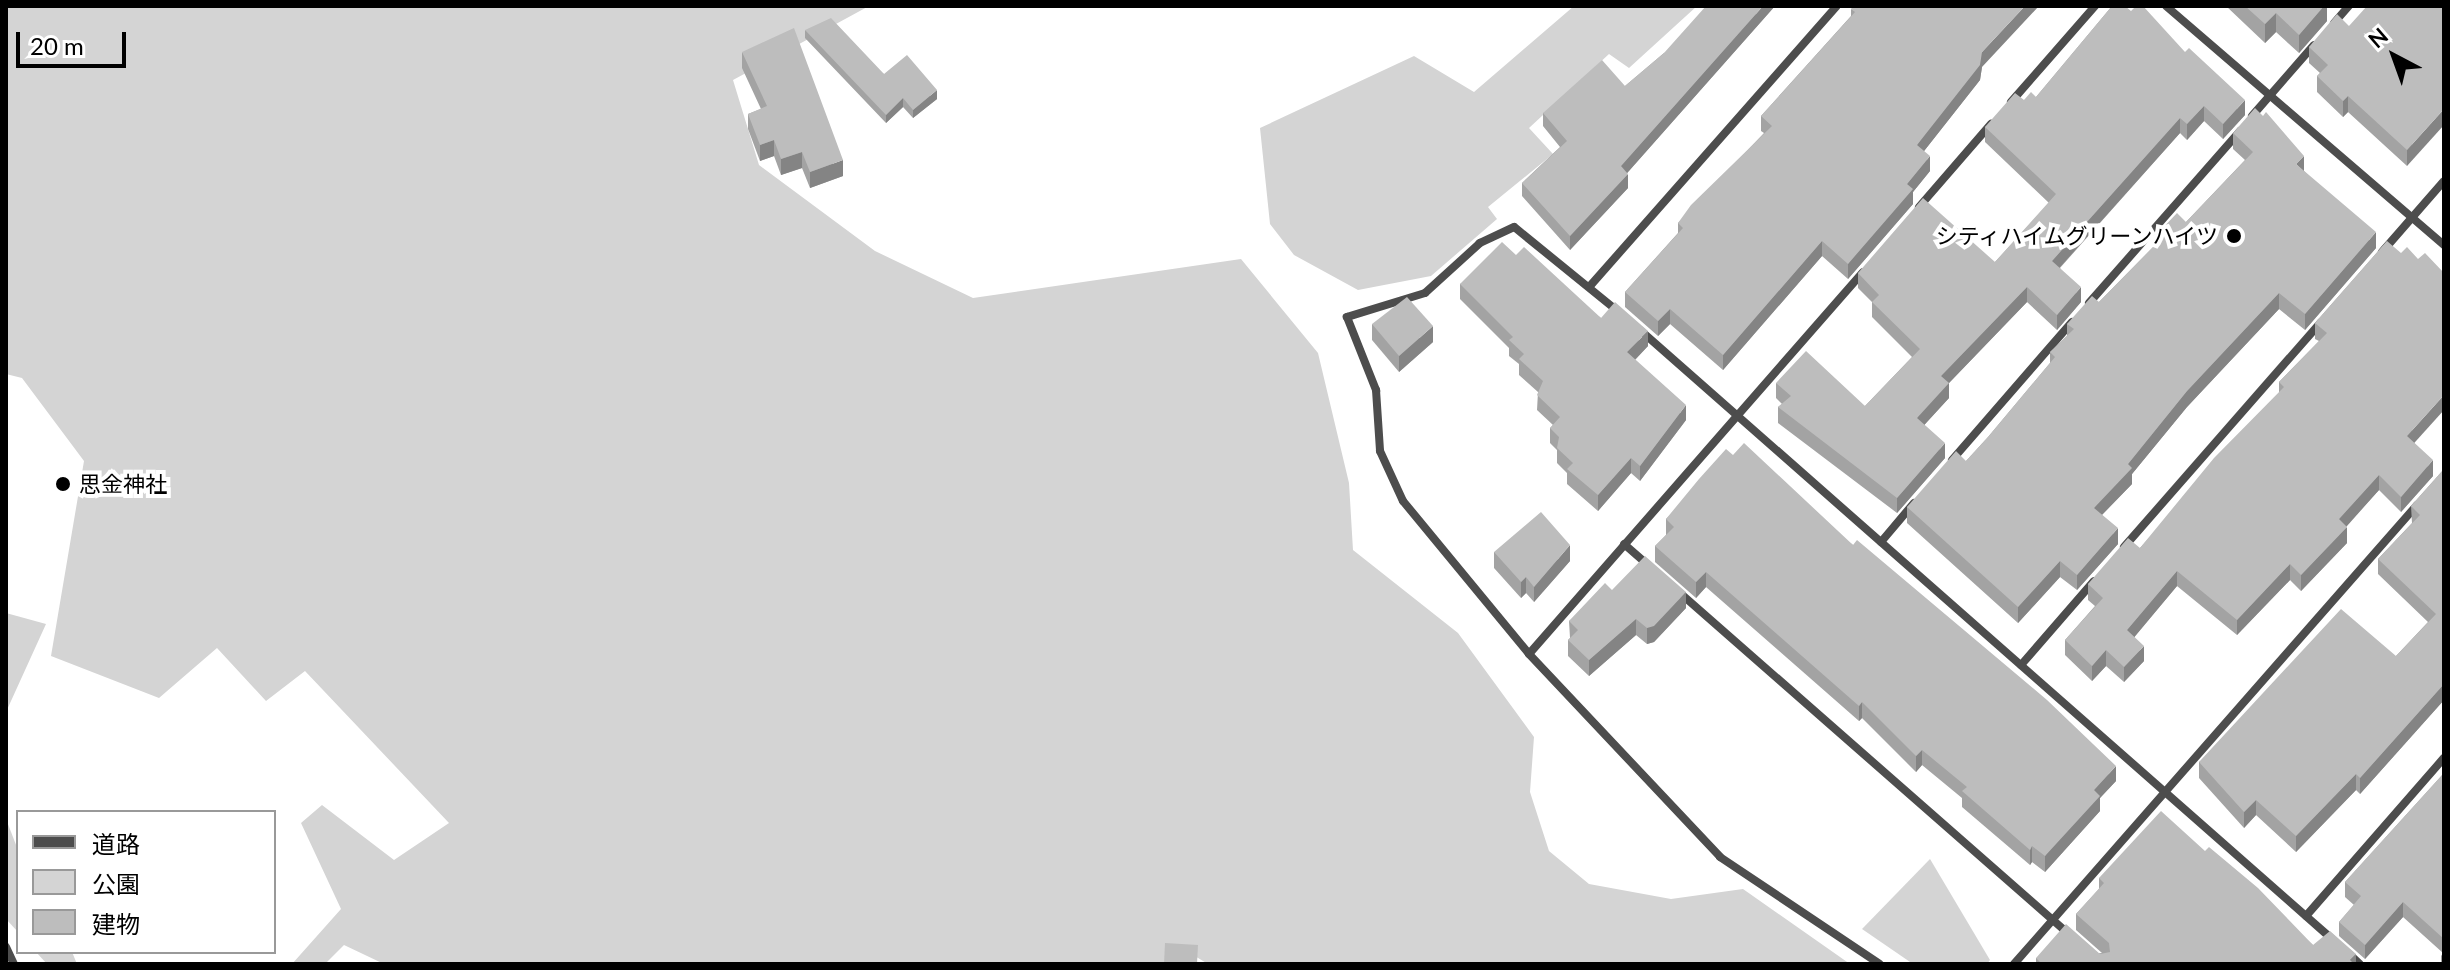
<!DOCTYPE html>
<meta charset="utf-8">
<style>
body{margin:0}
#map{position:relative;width:2450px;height:970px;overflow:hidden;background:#fff;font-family:Lato,"Noto Sans JP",sans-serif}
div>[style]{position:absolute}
.green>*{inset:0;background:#d4d4d4}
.street>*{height:8px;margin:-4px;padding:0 4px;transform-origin:4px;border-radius:4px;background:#4d4d4d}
.wall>*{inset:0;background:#a3a3a3}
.shaded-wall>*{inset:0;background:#848484}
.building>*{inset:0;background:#bdbdbd}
.dots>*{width:22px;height:22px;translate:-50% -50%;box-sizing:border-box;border:4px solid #fff;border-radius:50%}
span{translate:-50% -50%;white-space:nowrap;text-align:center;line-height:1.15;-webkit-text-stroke:8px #fff;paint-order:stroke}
.poi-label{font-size:22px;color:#000}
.right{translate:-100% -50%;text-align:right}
.left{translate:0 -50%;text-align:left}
.frame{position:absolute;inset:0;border:8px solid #000;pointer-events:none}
.legend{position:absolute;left:16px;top:810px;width:260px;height:144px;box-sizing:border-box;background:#fff;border:2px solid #999;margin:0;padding:10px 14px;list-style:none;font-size:24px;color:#000}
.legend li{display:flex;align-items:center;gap:16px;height:40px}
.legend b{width:40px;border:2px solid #999}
.north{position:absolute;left:2354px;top:16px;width:80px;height:80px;-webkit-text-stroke:6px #fff;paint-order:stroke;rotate:319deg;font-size:22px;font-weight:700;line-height:32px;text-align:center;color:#000}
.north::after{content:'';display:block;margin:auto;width:28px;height:36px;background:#000;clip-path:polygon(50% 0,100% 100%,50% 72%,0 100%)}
.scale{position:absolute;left:16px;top:32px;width:110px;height:36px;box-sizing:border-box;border:4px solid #000;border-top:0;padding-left:10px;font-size:24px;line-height:28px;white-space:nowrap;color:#000;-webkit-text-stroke:6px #fff;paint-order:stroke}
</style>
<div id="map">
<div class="green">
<i style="clip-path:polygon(6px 6px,869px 6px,733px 80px,759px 165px,875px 251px,973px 298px,1241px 259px,1318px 353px,1349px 483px,1353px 550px,1458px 633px,1534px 737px,1530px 792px,1549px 851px,1589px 884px,1671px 899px,1743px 889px,1850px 964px,1208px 964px,1175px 944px,1166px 964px,384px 964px,344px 945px,325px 964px,292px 964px,341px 909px,301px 823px,322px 805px,394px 860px,449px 823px,305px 671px,266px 701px,217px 648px,159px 698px,51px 656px,84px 461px,22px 378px,6px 374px)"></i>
<i style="clip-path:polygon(1574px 6px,1697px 6px,1629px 68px,1609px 54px,1529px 128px,1553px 154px,1488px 207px,1497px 219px,1431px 276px,1358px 290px,1294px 255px,1270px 224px,1260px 128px,1414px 56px,1474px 92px)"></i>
<i style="clip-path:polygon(6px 613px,46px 624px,6px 712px)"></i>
<i style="clip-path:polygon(6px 819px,18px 850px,18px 932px,6px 919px)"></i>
<i style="clip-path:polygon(1930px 859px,1990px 960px,1987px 964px,1913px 964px,1862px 929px)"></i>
<i style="clip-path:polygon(36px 952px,72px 952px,77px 964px,47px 964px)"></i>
</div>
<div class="street">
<i style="left:2166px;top:6px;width:367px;rotate:40.7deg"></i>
<i style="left:2334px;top:23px;width:23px;rotate:-49deg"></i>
<i style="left:2011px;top:102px;width:128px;rotate:-48.8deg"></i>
<i style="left:2252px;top:116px;width:94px;rotate:-48.9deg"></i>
<i style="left:1919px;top:207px;width:110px;rotate:-49.1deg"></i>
<i style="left:2382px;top:252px;width:94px;rotate:-48.9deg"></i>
<i style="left:1590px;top:286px;width:373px;rotate:-48.6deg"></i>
<i style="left:2089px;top:303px;width:230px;rotate:-48.7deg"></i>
<i style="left:1620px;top:313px;width:136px;rotate:-140.9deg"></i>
<i style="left:1514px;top:227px;width:38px;rotate:155deg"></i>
<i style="left:1480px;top:243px;width:74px;rotate:137.7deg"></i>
<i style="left:1425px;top:293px;width:82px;rotate:162.9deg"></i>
<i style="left:1347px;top:317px;width:79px;rotate:68.3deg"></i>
<i style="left:1376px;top:390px;width:61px;rotate:86.2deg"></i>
<i style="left:1380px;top:451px;width:55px;rotate:65.3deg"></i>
<i style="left:1403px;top:501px;width:198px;rotate:50.5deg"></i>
<i style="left:1529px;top:654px;width:279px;rotate:46.7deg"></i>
<i style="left:1720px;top:857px;width:192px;rotate:33.8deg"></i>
<i style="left:1640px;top:330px;width:922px;rotate:41.35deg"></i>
<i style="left:1952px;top:460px;width:183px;rotate:-49deg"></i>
<i style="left:1881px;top:542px;width:51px;rotate:-49.8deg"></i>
<i style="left:1624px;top:544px;width:33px;rotate:41deg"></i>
<i style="left:2124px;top:547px;width:299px;rotate:-48.8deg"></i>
<i style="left:1680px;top:593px;width:519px;rotate:41.25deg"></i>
<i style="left:1529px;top:654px;width:507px;rotate:-48.84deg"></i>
<i style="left:2021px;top:665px;width:111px;rotate:-49deg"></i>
<i style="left:2306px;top:916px;width:210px;rotate:-48.9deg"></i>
<i style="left:6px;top:947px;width:19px;rotate:65deg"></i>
<i style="left:2348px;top:953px;width:16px;rotate:43deg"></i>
<i style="left:2014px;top:964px;width:611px;rotate:-48.72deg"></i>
</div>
<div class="wall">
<i style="clip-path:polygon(1775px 6px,1627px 173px,1628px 188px,1570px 250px,1522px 196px,1522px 183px,1560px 147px,1543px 126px,1543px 113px,1625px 86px,1664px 53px)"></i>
<i style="clip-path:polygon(2112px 6px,2245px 115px,2223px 139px,2204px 121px,2187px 140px,2180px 133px,2060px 268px,2081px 302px,2057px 330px,2027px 302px,1949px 383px,1949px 398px,1924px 425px,1945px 458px,1897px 513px,1778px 423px,1778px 407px,1782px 404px,1776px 398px,1776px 383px,1865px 406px,1912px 357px,1872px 317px,1872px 302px,1858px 288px,1858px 273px,1995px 262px,2049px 203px,1985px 142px,1985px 127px,2024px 100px,2036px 97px)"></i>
<i style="clip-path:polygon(2226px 6px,2327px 6px,2327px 21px,2299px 53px,2276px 32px,2265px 43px)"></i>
<i style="clip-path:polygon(2444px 6px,2407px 166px,2348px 112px,2343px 117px,2317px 92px,2317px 76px,2320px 73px,2309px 63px,2309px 47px,2349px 26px)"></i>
<i style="clip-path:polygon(1851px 9px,1982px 67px,1980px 80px,1924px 151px,1930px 171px,1913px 192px,1913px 204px,1848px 279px,1822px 256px,1723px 370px,1670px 324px,1658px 336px,1625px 307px,1625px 292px,1678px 233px,1678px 223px,1764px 133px,1761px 131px,1761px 116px,1851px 16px)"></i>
<i style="clip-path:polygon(805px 30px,884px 74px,937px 99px,913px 118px,903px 107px,886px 123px,805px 38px)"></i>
<i style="clip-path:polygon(742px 52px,843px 176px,810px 188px,802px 168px,781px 175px,774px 156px,760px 161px,748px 129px,748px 114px,761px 109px,742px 68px)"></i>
<i style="clip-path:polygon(2233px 133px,2304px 171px,2376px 248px,2305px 330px,2279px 309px,2187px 407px,2132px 474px,2132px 484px,2102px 515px,2118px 544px,2077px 590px,2060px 577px,2018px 623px,1907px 523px,1907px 507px,1966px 461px,1988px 437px,2050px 363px,2050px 352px,2067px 336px,2067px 324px,2099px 302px,2158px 242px,2158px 233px,2186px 222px,2245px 160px,2233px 149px)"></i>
<i style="clip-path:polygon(2387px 241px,2414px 443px,2433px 476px,2401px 512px,2379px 490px,2346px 526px,2347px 543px,2301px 591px,2290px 580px,2237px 635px,2177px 586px,2134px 637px,2144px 661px,2124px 682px,2106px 666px,2092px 681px,2065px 655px,2065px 640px,2095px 606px,2088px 600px,2088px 584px,2140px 548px,2279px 393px,2279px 382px,2319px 341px,2315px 339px,2315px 323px)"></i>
<i style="clip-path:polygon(1516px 255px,1601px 318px,1648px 346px,1635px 360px,1686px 420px,1640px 481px,1631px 473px,1598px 511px,1567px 484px,1567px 473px,1557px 463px,1557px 450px,1550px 443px,1550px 428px,1553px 425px,1537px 410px,1538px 392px,1519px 375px,1519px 364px,1509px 356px,1509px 348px,1460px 299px,1460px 284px)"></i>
<i style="clip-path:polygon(1372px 324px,1433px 342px,1399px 372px,1372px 340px)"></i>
<i style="clip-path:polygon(1733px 455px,1853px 545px,2116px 781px,2100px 798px,2100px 811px,2045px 872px,2032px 862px,2030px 865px,1962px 807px,1962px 798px,1922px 765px,1916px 772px,1862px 718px,1859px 721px,1706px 587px,1696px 598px,1655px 562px,1655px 546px,1666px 535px,1666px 519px)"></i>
<i style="clip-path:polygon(2444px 469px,2444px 700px,2360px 794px,2356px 790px,2296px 852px,2256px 815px,2244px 828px,2199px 778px,2199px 762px,2396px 656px,2428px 622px,2378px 574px,2378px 559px,2412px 523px,2411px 506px)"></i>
<i style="clip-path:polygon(1494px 552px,1570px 561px,1534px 602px,1526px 593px,1521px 598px,1494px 568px)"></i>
<i style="clip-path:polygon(1612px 590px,1686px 608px,1654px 642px,1647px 644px,1636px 635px,1589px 676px,1568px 656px,1568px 640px,1570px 638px,1569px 621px)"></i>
<i style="clip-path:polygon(2444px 773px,2444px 964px,2441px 964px,2441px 956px,2443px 953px,2403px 917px,2365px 959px,2339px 936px,2339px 922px,2354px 905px,2345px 897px,2345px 882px)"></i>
<i style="clip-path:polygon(2205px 851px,2313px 945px,2356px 964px,2036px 964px,2036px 958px,2102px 953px,2076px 930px,2076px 914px,2099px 889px,2099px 878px)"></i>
</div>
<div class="shaded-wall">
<i style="clip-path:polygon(1763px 6px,1775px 6px,1621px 180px,1621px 166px)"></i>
<i style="clip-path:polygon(2025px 6px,2039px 6px,1982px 67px,1980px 80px,1917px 160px,1917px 145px,1982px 52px)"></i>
<i style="clip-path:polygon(2324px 6px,2327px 6px,2327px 21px,2299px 53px,2299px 35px)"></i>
<i style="clip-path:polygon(2276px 13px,2276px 32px,2265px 43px,2265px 24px)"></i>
<i style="clip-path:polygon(937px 90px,937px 99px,913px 118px,913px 110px)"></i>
<i style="clip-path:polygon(2348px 96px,2348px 112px,2343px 117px,2343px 101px)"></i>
<i style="clip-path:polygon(903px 98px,903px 107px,886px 123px,886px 115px)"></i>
<i style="clip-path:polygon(2245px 100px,2245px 115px,2223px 139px,2223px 124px)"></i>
<i style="clip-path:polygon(2204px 106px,2204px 121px,2187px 140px,2187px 124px)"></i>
<i style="clip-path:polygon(2444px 109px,2444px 125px,2407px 166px,2407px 150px)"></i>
<i style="clip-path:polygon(2180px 118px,2180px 133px,2052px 276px,2052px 261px)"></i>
<i style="clip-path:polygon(774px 140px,774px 156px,760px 161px,760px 145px)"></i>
<i style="clip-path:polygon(802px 152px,802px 168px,781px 175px,781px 159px)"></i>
<i style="clip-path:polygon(1930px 156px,1930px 171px,1913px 192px,1913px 204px,1848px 279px,1848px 264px,1907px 184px)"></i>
<i style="clip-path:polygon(2304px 156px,2304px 172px,2296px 164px)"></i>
<i style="clip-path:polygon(843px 160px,843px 176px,810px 188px,810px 172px)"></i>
<i style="clip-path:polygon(1628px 174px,1628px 188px,1570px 250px,1570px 236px)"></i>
<i style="clip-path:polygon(2376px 232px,2376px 248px,2305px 330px,2305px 314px)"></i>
<i style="clip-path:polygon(1822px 241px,1822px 256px,1723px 370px,1723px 355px)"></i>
<i style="clip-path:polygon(2027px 287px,2027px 302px,1949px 383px,1949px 398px,1917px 433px,1917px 418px,1941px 376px)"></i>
<i style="clip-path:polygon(2081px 287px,2081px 302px,2057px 330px,2057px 315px)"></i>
<i style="clip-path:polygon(2279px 293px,2279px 309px,2187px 407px,2132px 474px,2132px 484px,2094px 523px,2094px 508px,2128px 464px,2187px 391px)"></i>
<i style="clip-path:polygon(1670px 309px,1670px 324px,1658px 336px,1658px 321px)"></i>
<i style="clip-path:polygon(1433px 326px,1433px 342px,1399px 372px,1399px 356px)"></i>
<i style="clip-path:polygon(1648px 331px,1648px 346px,1627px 368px,1627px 352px)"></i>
<i style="clip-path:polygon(2444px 395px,2444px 410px,2407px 451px,2407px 436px)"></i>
<i style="clip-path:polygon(1686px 405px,1686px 420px,1640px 481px,1640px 466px)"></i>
<i style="clip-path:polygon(1945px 443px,1945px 458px,1897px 513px,1897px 498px)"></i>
<i style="clip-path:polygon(1631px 458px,1631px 473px,1598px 511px,1598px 495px)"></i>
<i style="clip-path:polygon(2433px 460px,2433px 476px,2401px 512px,2401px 497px)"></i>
<i style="clip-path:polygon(2379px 475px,2379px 490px,2339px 535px,2339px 519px)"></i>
<i style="clip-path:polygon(2347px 527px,2347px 543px,2301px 591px,2301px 575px)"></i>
<i style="clip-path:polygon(2118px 528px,2118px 544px,2077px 590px,2077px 575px)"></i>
<i style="clip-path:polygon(1570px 545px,1570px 561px,1534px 602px,1534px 587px)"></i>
<i style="clip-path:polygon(2060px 561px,2060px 577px,2018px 623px,2018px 607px)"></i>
<i style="clip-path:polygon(2290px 564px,2290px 580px,2237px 635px,2237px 620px)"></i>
<i style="clip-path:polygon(2177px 571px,2177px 586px,2127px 646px,2127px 630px)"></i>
<i style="clip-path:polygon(1706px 572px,1706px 587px,1696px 598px,1696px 582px)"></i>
<i style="clip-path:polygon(1526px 577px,1526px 593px,1521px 598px,1521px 582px)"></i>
<i style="clip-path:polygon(1686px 592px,1686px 608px,1654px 642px,1647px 644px,1647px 628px)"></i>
<i style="clip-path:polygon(1636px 619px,1636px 635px,1589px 676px,1589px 660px)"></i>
<i style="clip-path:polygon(2144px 646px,2144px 661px,2124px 682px,2124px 667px)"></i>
<i style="clip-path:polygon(2106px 650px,2106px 666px,2092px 681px,2092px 666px)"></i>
<i style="clip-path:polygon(2444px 684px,2444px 700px,2360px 794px,2360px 778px)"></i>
<i style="clip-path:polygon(1862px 702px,1862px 718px,1859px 721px,1859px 706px)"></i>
<i style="clip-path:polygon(1922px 750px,1922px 765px,1916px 772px,1916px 756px)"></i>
<i style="clip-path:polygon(2116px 766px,2116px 781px,2100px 798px,2100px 811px,2045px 872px,2045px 856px,2094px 790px)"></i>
<i style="clip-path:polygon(2356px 774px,2356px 790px,2296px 852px,2296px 836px)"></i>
<i style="clip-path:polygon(2256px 800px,2256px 815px,2244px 828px,2244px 812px)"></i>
<i style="clip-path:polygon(2032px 846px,2032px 862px,2030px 865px,2030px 850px)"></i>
<i style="clip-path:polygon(2403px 902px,2403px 917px,2365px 959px,2365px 945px)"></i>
<i style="clip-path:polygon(2356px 954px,2356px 964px,2350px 964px,2350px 960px)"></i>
</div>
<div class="building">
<i style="clip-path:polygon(1706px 6px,1763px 6px,1621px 166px,1628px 174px,1570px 236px,1522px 183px,1567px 141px,1543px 113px,1602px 60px,1625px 86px,1664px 53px)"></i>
<i style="clip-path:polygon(1853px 6px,2025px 6px,1982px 52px,1980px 65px,1917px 145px,1930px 156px,1907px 184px,1913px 189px,1848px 264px,1822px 241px,1723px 355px,1670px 309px,1658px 321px,1625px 292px,1683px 228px,1678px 223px,1691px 205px,1772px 126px,1761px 116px,1855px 12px,1851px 9px)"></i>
<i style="clip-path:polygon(2112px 6px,2125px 6px,2131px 11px,2136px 6px,2143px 6px,2185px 52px,2189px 48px,2245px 100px,2223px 124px,2204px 106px,2187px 124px,2180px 118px,2052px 261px,2081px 287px,2057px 315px,2027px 287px,1941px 376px,1949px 383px,1917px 418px,1945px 443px,1897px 498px,1778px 407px,1791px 396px,1776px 383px,1806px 351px,1865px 406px,1920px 349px,1872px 302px,1879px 295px,1858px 273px,1923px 198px,1995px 262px,2056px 194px,1985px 127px,2015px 93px,2024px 100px,2031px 92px,2036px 97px)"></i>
<i style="clip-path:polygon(2245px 6px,2324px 6px,2299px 35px,2276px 13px,2265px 24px)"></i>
<i style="clip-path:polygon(2367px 6px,2444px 6px,2444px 109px,2407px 150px,2348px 96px,2343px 101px,2317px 76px,2328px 65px,2309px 47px,2337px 14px,2349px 26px)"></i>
<i style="clip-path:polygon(831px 18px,884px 74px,907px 55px,937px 90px,913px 110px,903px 98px,886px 115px,805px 30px)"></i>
<i style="clip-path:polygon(794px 28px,843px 160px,810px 172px,802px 152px,781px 159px,774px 140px,760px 145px,748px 114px,767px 106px,742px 52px)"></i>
<i style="clip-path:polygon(2255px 108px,2263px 116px,2266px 112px,2304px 156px,2296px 164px,2376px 232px,2305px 314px,2279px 293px,2187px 391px,2128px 464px,2132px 468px,2094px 508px,2118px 528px,2077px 575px,2060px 561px,2018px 607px,1907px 507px,1956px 451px,1966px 461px,1988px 437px,2055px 357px,2050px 352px,2074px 329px,2067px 324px,2092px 296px,2099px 302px,2163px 237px,2158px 233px,2177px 213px,2186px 222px,2253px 152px,2233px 133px)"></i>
<i style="clip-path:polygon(2387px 241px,2401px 253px,2407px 247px,2418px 259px,2425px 253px,2444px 273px,2444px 395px,2407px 436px,2433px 460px,2401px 497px,2379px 475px,2339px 519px,2347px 527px,2301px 575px,2290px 564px,2237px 620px,2177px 571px,2127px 630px,2144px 646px,2124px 667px,2106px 650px,2092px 666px,2065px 640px,2103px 598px,2088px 584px,2128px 538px,2140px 548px,2214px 458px,2284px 387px,2279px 382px,2327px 333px,2315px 323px)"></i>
<i style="clip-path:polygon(1502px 242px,1516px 255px,1524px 247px,1601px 318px,1615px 302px,1648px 331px,1627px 352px,1686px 405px,1640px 466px,1631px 458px,1598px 495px,1567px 469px,1573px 463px,1557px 448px,1559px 437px,1550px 428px,1560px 417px,1537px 395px,1543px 381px,1519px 359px,1524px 354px,1509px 340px,1513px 337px,1460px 284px)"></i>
<i style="clip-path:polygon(1407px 297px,1433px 326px,1399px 356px,1372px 324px)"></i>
<i style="clip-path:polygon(1744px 443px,1853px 545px,1857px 540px,2047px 700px,2116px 766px,2094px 790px,2100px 796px,2045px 856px,2032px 846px,2030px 850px,1962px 791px,1967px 787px,1922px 750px,1916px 756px,1862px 702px,1859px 706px,1706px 572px,1696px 582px,1655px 546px,1674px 527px,1666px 519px,1699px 479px,1726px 449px,1733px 455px)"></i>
<i style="clip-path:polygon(2444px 469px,2444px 684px,2360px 778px,2356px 774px,2296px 836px,2256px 800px,2244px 812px,2199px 762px,2341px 609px,2396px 656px,2436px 614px,2378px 559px,2420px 515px,2411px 506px)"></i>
<i style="clip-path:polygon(1541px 512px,1570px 545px,1534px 587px,1526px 577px,1521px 582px,1494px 552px)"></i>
<i style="clip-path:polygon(1645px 556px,1686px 592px,1654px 626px,1647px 628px,1636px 619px,1589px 660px,1568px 640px,1578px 630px,1569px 621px,1605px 583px,1612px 590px)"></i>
<i style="clip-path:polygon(2444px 773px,2444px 939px,2403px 902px,2365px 945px,2339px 922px,2361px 896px,2345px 882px)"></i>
<i style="clip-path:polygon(2161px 811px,2205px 851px,2209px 847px,2258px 888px,2313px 945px,2330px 931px,2356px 954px,2350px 960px,2354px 964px,2042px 964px,2036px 958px,2066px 924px,2100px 954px,2110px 952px,2109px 943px,2076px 914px,2104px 883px,2099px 878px)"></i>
<i style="clip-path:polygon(1165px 943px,1198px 945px,1197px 964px,1164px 964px)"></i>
</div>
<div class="dots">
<i style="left:2234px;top:236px;background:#000"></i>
<i style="left:63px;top:484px;background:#000"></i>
</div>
<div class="poi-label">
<span class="right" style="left:2218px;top:236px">シティハイムグリーンハイツ</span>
<span class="left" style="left:79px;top:484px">思金神社</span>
</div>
<div class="frame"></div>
<ul class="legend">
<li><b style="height:10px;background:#4d4d4d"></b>道路</li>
<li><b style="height:22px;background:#d4d4d4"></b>公園</li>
<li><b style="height:22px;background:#bdbdbd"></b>建物</li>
</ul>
<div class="north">N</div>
<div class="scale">20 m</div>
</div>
